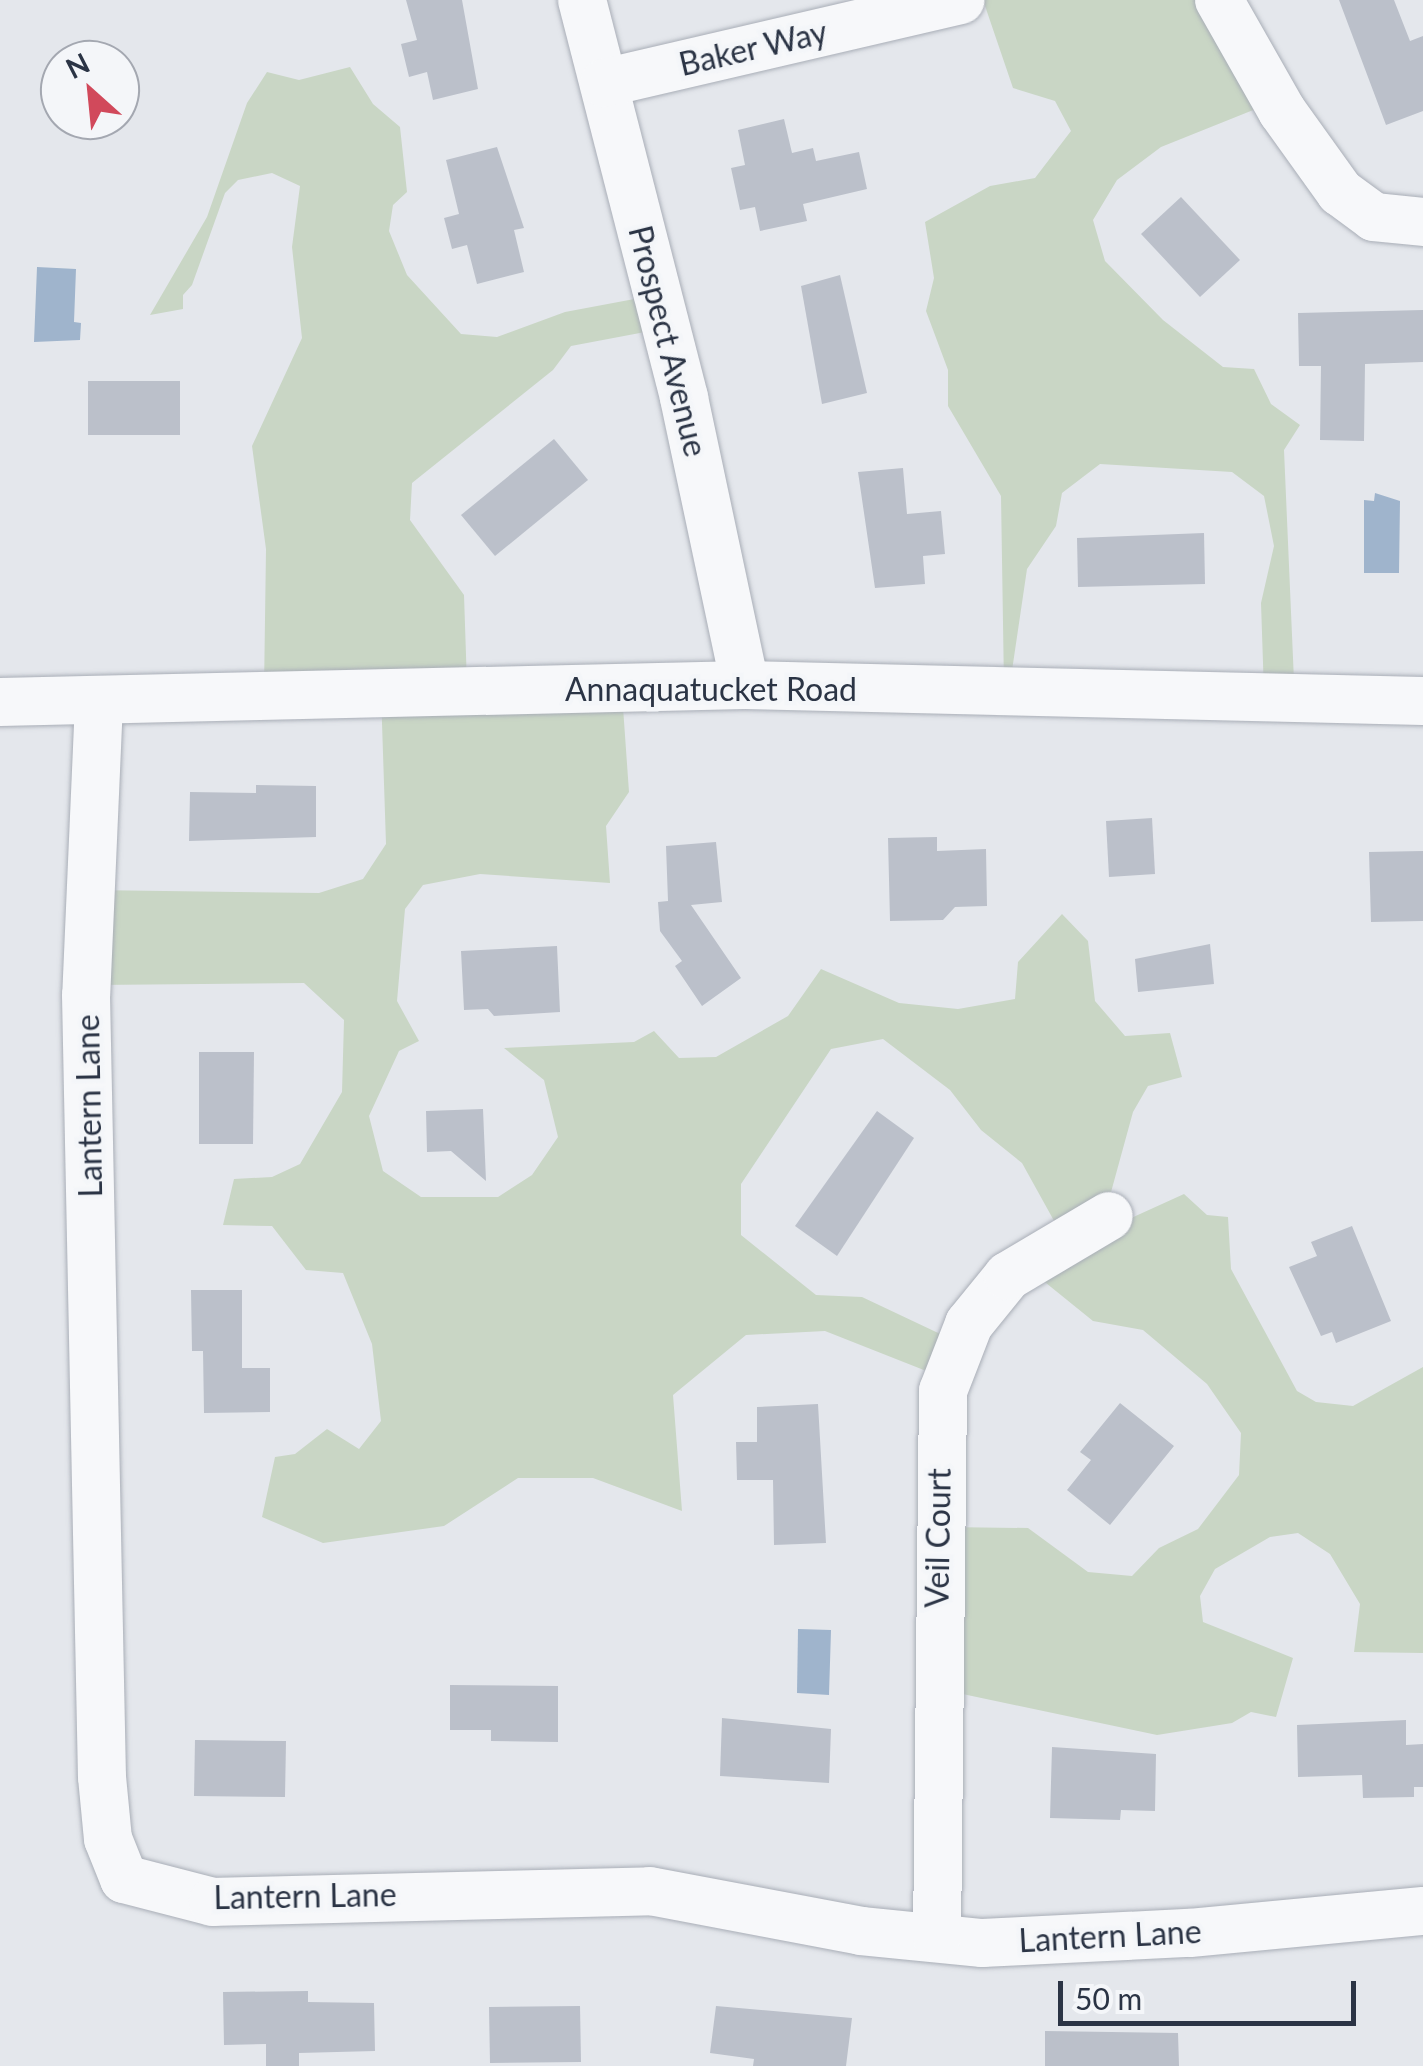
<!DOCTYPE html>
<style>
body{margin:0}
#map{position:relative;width:1423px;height:2066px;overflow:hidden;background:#e4e7ec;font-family:Lato,sans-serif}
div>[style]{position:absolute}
.green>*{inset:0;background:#c9d6c5}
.water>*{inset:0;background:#9fb4cc}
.building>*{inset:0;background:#bbc0ca}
.roads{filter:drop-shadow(0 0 2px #a9aeb7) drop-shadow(0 0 2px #a9aeb7)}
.minor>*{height:48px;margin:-24px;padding:0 24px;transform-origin:24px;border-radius:24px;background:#f7f8fa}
span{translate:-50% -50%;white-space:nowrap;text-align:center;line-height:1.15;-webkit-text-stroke:9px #f4f6f9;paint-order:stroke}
.street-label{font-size:32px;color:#2b3445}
.north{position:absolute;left:40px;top:40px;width:100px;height:100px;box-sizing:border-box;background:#f4f6f9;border:2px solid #a4a8b1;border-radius:50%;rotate:333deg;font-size:28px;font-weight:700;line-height:40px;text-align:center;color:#2b3445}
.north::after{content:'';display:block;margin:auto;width:35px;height:45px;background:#d1495b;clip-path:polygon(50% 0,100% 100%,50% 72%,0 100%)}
.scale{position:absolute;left:1058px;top:1981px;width:298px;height:45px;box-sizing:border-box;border:5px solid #2b3445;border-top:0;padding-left:12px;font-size:30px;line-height:35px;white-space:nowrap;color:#2b3445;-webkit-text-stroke:8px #f4f6f9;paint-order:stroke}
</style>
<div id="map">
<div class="green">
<i style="clip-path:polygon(983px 0,1218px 0,1276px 101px,1161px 147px,1117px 180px,1093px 220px,1105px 261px,1163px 320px,1223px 367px,1254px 369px,1271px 404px,1300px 425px,1284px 450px,1294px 681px,1264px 693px,1261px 603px,1274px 546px,1264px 496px,1232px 472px,1100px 464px,1062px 493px,1056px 526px,1027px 569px,1010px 684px,1004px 687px,1001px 496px,948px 406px,948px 370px,926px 311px,934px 278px,925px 222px,990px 186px,1035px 178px,1071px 131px,1055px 101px,1013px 88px)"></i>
<i style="clip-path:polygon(350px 67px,373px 104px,400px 127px,407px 192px,393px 205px,389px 231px,407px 275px,461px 334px,497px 337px,565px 312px,645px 297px,661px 329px,571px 346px,553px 370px,412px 483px,410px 520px,464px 595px,467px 685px,622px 693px,629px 792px,606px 826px,610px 883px,480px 874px,423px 885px,405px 909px,397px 1001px,419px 1041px,399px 1051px,369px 1116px,383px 1171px,421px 1197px,498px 1197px,532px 1175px,558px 1137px,544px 1080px,504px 1048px,634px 1042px,654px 1031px,679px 1058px,716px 1057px,788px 1016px,821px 969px,899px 1003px,958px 1009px,1015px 999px,1018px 962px,1062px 914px,1088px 941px,1095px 1001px,1125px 1036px,1170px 1033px,1182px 1077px,1148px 1086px,1133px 1112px,1105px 1214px,1118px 1224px,1184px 1194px,1207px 1215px,1228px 1217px,1231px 1269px,1297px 1391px,1316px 1402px,1353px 1406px,1423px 1367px,1423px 1653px,1354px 1652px,1360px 1604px,1330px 1554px,1298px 1533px,1270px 1537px,1215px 1569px,1200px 1596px,1203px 1622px,1293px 1658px,1276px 1717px,1251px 1712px,1232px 1723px,1157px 1735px,939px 1689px,946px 1527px,1028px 1528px,1088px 1572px,1132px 1576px,1159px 1548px,1198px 1529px,1239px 1475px,1241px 1433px,1207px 1384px,1143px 1330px,1093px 1321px,1025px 1266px,1063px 1237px,1022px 1163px,981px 1130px,950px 1090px,883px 1039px,831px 1049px,741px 1184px,741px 1235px,816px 1295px,862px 1297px,953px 1340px,939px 1376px,825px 1331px,746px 1335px,673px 1395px,682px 1511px,593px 1478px,518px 1478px,444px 1526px,323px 1543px,262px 1517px,275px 1457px,295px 1454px,327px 1429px,359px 1449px,381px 1421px,372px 1344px,343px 1273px,306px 1270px,272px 1226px,223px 1225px,234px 1179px,272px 1177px,300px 1164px,342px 1092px,344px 1020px,304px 983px,96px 985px,91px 890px,319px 893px,363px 879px,386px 844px,381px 693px,264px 689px,266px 549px,252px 446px,302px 338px,292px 247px,300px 186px,272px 173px,238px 180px,225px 193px,192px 285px,183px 295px,183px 309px,150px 315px,207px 217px,247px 103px,267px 72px,299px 80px)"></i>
</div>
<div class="water">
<i style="clip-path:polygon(37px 267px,76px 269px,74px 322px,81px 323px,80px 340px,34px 342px)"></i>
<i style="clip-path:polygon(1375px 493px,1400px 501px,1399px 573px,1364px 573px,1364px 500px,1374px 501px)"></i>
<i style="clip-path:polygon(798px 1629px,831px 1630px,829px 1695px,797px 1693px)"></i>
</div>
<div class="building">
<i style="clip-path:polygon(406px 0,462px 0,478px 89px,433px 100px,427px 72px,409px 77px,401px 44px,417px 40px)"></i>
<i style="clip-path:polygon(1339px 0,1394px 0,1410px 41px,1423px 36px,1423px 111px,1386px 125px)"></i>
<i style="clip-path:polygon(784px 119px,792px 153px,813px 148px,816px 161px,859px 152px,867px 189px,803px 204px,807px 221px,760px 231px,755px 207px,740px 210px,731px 168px,745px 165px,738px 130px)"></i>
<i style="clip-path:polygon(497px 147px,524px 228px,514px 230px,524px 272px,477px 284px,467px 245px,452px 249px,444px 218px,459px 214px,446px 160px)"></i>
<i style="clip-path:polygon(1181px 197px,1240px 260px,1200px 297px,1141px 234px)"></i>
<i style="clip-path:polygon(840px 275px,867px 393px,822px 404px,801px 286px)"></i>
<i style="clip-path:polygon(1423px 310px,1423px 362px,1365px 364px,1364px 441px,1320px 440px,1321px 366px,1299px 366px,1298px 313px)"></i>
<i style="clip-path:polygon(88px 381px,180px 381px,180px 435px,88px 435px)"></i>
<i style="clip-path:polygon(554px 439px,588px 480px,495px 556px,461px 515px)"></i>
<i style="clip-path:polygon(903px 468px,907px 514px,941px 511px,945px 554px,923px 556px,925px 584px,875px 588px,858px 472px)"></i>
<i style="clip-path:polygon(1204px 533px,1205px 584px,1078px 587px,1077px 538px)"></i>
<i style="clip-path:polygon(256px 785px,316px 786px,316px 837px,189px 841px,190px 792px,256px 793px)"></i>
<i style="clip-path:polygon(1152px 818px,1155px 874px,1109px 877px,1106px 821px)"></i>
<i style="clip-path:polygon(937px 837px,937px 851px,986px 849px,987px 906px,955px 907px,943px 920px,890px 921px,888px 838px)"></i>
<i style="clip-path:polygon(716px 842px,722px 902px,691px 905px,741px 978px,702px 1006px,675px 966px,682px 961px,660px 931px,658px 902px,668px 901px,666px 846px)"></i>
<i style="clip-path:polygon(1423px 851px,1423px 921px,1371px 922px,1369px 852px)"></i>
<i style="clip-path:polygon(1210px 944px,1214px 984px,1138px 992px,1135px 959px)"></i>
<i style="clip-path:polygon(557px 946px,560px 1012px,494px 1016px,488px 1009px,464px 1010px,461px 951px)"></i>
<i style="clip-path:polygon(199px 1052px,254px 1052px,253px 1144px,199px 1144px)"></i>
<i style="clip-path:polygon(483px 1109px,486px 1181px,451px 1151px,427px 1152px,426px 1111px)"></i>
<i style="clip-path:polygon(877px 1111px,914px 1138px,837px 1256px,795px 1226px)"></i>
<i style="clip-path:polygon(1352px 1226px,1391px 1321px,1336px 1343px,1332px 1332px,1321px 1336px,1289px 1267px,1317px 1256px,1311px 1242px)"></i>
<i style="clip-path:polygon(191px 1290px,242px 1290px,242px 1368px,270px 1368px,270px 1412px,204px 1413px,203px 1351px,192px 1351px)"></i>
<i style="clip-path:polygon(1120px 1403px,1174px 1446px,1110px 1525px,1067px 1490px,1091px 1460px,1080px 1452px)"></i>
<i style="clip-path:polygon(818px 1404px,826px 1543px,774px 1545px,773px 1480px,737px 1480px,736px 1442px,757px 1442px,757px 1407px)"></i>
<i style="clip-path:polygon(450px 1685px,558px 1686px,558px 1742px,491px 1741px,491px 1730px,450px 1730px)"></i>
<i style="clip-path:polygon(722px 1718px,831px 1729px,829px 1783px,720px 1776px)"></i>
<i style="clip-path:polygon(1406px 1720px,1406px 1745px,1423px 1744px,1423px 1787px,1414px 1787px,1414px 1797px,1363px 1798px,1362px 1775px,1298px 1777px,1297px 1725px)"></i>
<i style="clip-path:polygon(195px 1740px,286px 1741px,285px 1797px,194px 1796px)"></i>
<i style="clip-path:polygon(1052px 1747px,1156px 1754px,1155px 1811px,1121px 1810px,1120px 1820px,1050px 1818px)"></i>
<i style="clip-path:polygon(308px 1991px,308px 2002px,374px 2003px,375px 2051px,299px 2053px,299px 2066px,266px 2066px,266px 2044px,224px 2045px,223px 1992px)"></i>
<i style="clip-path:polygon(580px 2006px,581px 2062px,490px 2063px,489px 2007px)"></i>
<i style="clip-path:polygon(716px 2006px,852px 2018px,846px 2066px,753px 2066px,754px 2059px,710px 2053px)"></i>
<i style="clip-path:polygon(1045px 2031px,1178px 2033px,1179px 2066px,1045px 2066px)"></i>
</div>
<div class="roads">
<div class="minor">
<i style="left:582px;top:0;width:411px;rotate:75.6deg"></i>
<i style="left:684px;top:398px;width:293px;rotate:78deg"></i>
<i style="left:1219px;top:0;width:128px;rotate:60.4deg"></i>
<i style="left:1282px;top:111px;width:100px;rotate:54.4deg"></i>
<i style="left:1340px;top:192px;width:42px;rotate:36.3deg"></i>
<i style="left:1374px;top:217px;width:49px;rotate:5.8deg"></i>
<i style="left:604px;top:83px;width:366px;rotate:-13.1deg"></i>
<i style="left:0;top:702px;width:745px;rotate:-1.31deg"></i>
<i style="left:745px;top:685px;width:678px;rotate:1.35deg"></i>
<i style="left:99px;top:702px;width:293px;rotate:92.5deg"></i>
<i style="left:86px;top:995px;width:782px;rotate:88.83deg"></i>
<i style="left:102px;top:1777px;width:62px;rotate:84.5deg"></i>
<i style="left:108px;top:1839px;width:43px;rotate:68.2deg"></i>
<i style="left:124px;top:1879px;width:92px;rotate:14.5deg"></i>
<i style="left:213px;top:1902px;width:437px;rotate:-1.4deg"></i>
<i style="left:650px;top:1891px;width:215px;rotate:10.7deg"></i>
<i style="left:861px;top:1931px;width:122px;rotate:5.7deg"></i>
<i style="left:982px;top:1943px;width:208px;rotate:-2.8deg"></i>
<i style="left:1190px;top:1933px;width:234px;rotate:-5.4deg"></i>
<i style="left:937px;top:1937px;width:546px;rotate:-89.37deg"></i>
<i style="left:943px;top:1391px;width:72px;rotate:-68.8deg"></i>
<i style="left:969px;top:1324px;width:62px;rotate:-50.9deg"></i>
<i style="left:1008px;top:1276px;width:117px;rotate:-30.7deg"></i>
</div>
</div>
<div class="street-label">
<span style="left:753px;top:48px;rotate:-13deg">Baker Way</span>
<span style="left:668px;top:341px;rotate:76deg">Prospect Avenue</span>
<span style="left:711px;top:689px">Annaquatucket Road</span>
<span style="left:89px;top:1106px;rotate:-91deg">Lantern Lane</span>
<span style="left:938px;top:1538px;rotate:-89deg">Veil Court</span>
<span style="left:305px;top:1896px;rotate:-1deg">Lantern Lane</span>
<span style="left:1110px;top:1936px;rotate:-3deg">Lantern Lane</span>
</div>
<div class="north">N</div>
<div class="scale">50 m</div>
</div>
